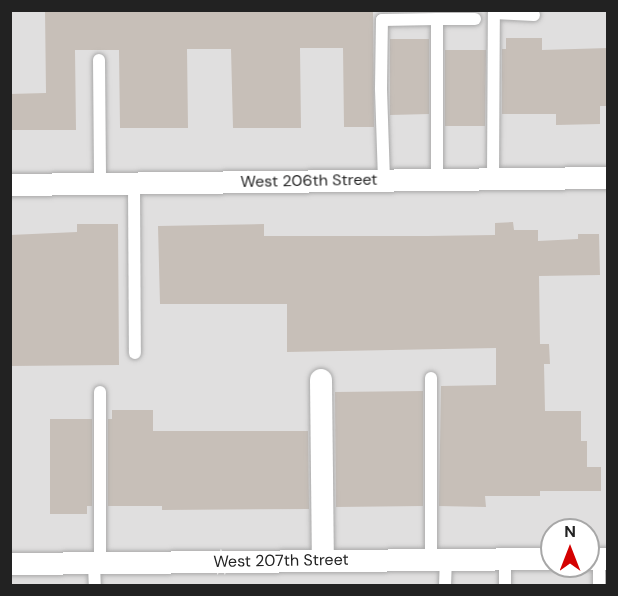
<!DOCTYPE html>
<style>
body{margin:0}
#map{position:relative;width:618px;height:596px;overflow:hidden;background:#f2efe9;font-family:"DM Sans",sans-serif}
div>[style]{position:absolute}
.residential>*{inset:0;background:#e0dfdf}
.building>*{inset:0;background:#c7bfb8}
.roads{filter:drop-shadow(0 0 2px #a9a9a9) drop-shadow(0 0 2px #a9a9a9)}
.lane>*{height:12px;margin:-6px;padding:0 6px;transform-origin:6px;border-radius:6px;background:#fff}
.street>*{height:22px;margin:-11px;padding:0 11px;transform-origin:11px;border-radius:11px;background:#fff}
span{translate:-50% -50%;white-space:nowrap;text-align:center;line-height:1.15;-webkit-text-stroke:5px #fff;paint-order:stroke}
.street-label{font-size:16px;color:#222}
.frame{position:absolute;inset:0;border:12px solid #222;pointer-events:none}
.north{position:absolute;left:540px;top:518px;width:60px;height:60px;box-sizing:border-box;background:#fff;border:2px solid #a7a7a7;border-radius:50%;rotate:0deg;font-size:16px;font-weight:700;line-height:24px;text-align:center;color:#222}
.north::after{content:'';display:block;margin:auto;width:21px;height:27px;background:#d40000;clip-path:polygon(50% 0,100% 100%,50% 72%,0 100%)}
</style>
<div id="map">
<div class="residential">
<i style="clip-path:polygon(evenodd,10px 11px,607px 11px,607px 585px,11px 585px,10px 11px,552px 530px,588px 530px,588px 566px,552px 566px,552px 530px)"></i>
</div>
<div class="building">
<i style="clip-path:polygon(45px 10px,373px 10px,374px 127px,344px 127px,343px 48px,300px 48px,301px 128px,233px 128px,231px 49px,187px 49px,188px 128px,120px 128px,119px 50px,75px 50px,76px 130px,10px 130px,10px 94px,46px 93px)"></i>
<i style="clip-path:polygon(506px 38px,542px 38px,542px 50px,608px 48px,608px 106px,600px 106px,600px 124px,556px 125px,556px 114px,502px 114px,502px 49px,506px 49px)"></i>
<i style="clip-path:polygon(390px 39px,429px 39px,429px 114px,390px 115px)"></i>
<i style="clip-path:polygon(445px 50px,486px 50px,485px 126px,445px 126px)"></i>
<i style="clip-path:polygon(513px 222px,514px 230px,538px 230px,538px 241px,578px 239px,578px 234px,599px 234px,600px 275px,539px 276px,540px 344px,549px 344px,550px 364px,544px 364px,545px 411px,581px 411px,581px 441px,587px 441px,587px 467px,601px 467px,601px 491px,540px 491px,540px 496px,485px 496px,486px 507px,439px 506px,441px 386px,496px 385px,496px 348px,287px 352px,287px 304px,160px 304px,158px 226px,264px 224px,264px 236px,427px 236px,495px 235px,495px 223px)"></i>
<i style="clip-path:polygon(77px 224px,118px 224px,119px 365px,10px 366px,10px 235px,77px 232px)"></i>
<i style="clip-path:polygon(423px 391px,423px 506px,336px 507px,335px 392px)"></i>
<i style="clip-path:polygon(112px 410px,153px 410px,153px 431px,308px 431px,309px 509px,162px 510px,162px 506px,108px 506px,108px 419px,112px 419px)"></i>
<i style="clip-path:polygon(50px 419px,92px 419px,92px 506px,87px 506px,87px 514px,50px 514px)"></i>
</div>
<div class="roads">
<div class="lane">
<i style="left:99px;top:60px;width:124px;rotate:89.5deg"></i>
<i style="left:437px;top:179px;width:160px;rotate:-90deg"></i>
<i style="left:437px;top:19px;width:38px"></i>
<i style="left:493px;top:179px;width:166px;rotate:-89.7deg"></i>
<i style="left:494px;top:13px;width:40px;rotate:2.9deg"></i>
<i style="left:384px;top:180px;width:92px;rotate:-91.9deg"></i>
<i style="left:381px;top:88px;width:68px;rotate:-89.2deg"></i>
<i style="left:382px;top:20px;width:55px;rotate:-1deg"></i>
<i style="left:134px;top:184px;width:169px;rotate:89.7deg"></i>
<i style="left:100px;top:392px;width:171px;rotate:90deg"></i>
<i style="left:599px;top:559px;width:27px;rotate:90deg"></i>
<i style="left:431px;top:560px;width:182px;rotate:-90deg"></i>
<i style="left:505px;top:560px;width:26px;rotate:90deg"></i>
<i style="left:94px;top:563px;width:23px;rotate:88deg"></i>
<i style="left:445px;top:586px;width:26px;rotate:-88deg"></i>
</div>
<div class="street">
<i style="left:10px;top:185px;width:598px;rotate:-0.67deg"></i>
<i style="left:321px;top:380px;width:181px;rotate:89.4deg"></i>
<i style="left:588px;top:559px;width:20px"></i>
<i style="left:10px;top:564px;width:542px;rotate:-0.53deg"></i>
</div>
</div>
<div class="street-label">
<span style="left:309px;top:181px;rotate:-1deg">West 206th Street</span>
<span style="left:281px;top:561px;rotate:-1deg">West 207th Street</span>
</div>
<div class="frame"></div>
<div class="north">N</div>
</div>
